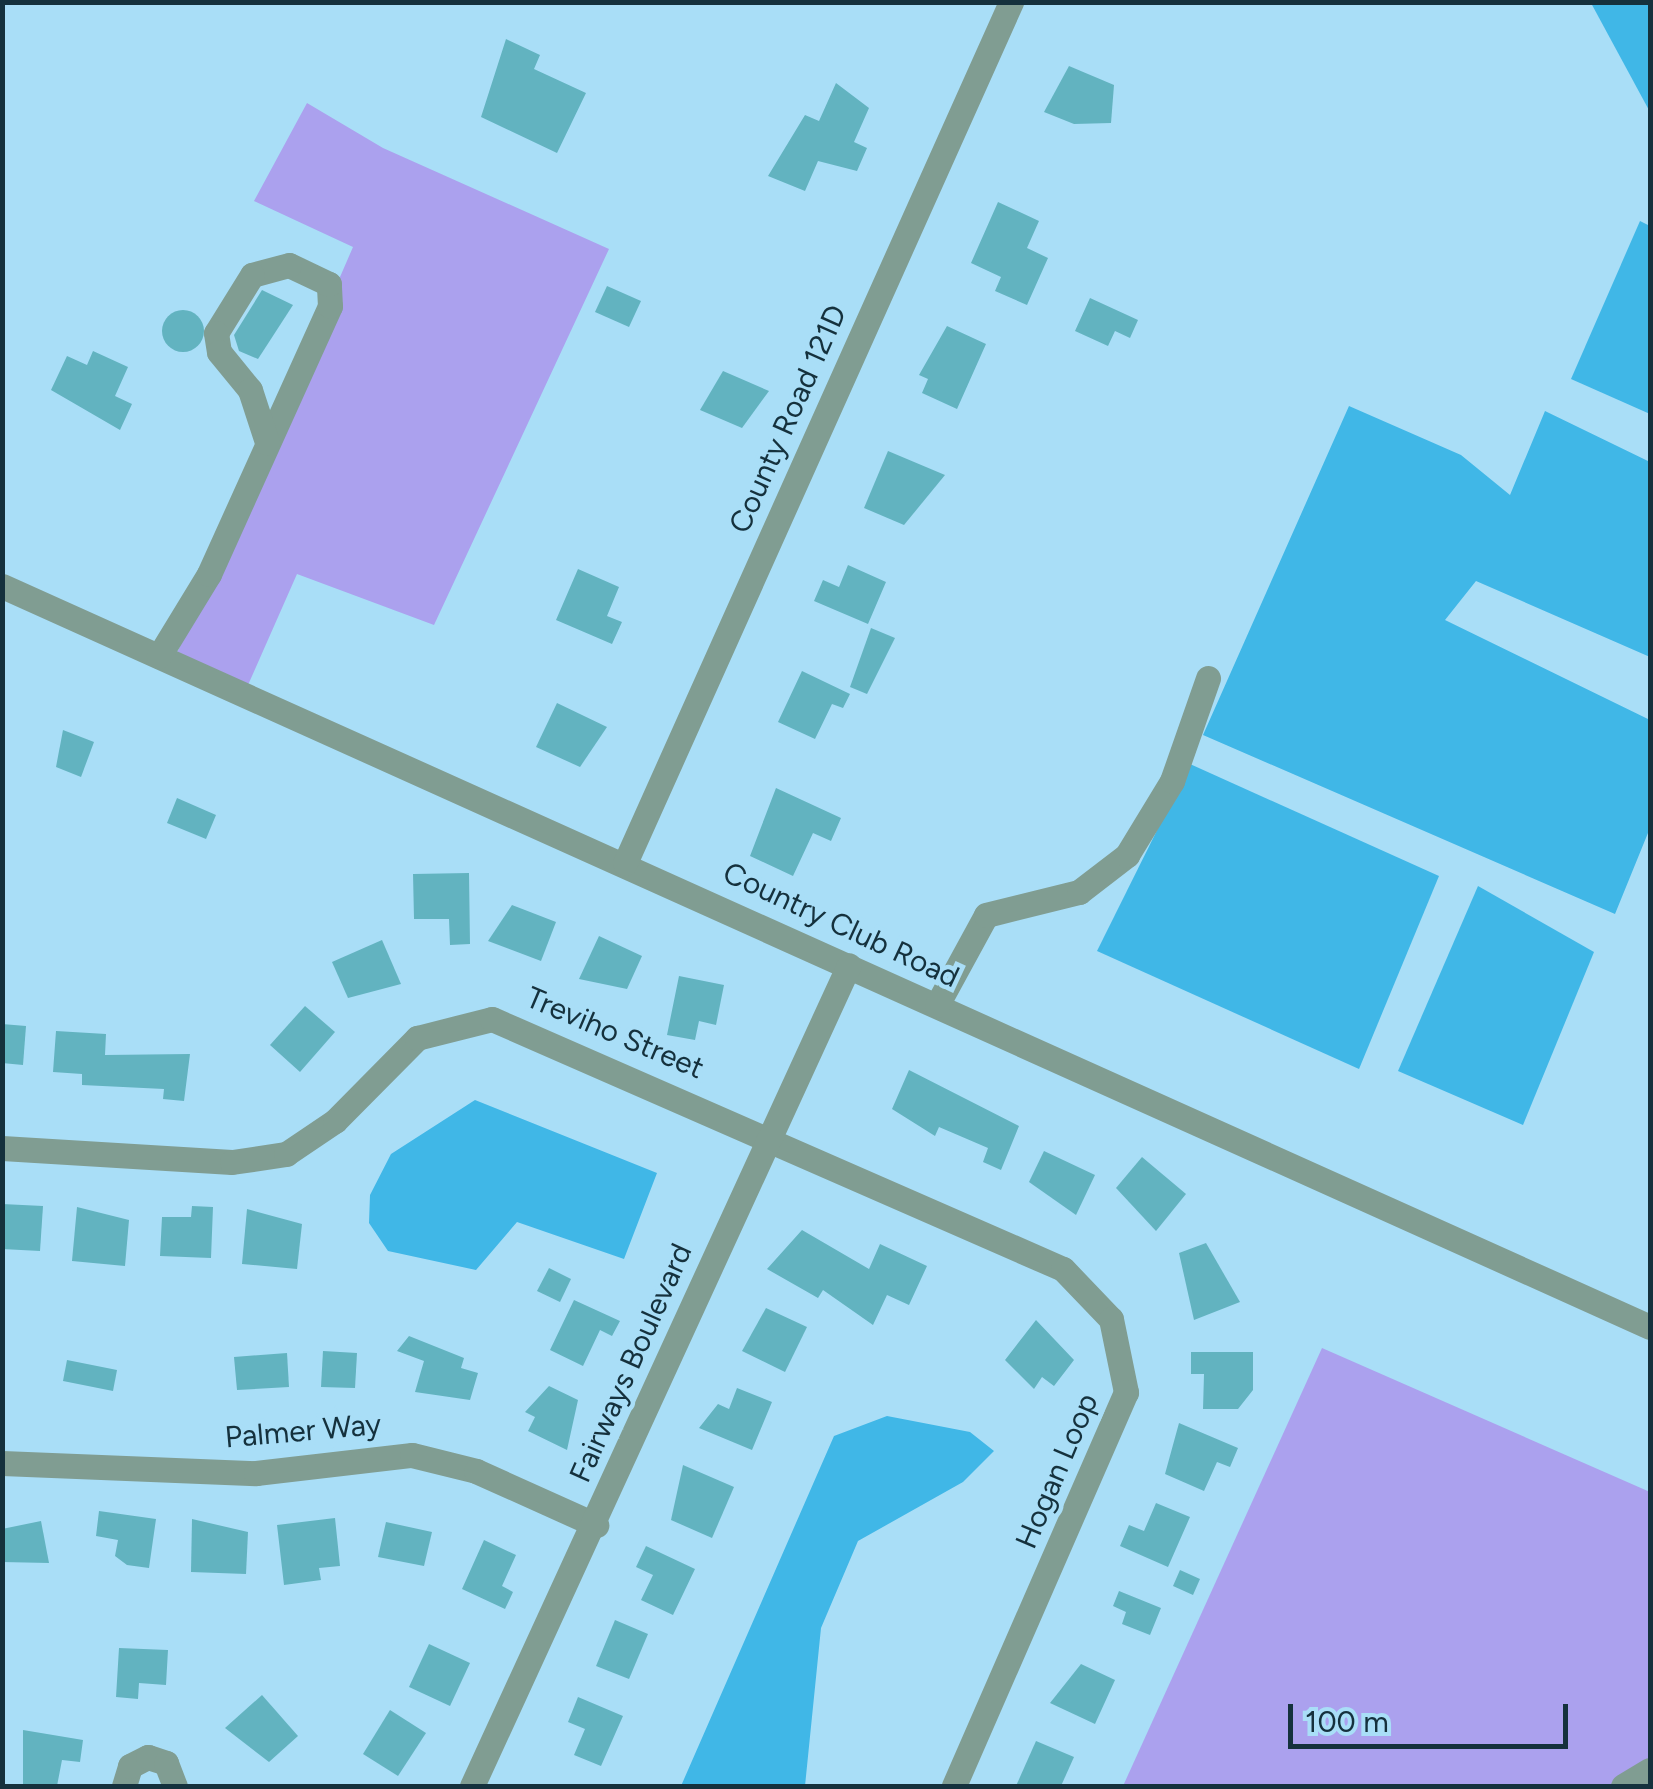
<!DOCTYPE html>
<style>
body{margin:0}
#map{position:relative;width:1653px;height:1789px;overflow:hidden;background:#a9def7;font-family:Figtree,sans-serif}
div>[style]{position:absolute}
.green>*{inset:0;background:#aba1ee}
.water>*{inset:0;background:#40b7e7}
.building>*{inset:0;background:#62b3c0}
.round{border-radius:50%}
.minor>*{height:25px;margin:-12.5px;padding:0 12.5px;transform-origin:12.5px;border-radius:12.5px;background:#809d92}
span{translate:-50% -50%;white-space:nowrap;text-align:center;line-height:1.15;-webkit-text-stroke:9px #a9def7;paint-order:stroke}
.street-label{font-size:30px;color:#15313d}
.frame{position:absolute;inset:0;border:5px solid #15313d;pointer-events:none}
.scale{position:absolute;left:1288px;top:1704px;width:280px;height:45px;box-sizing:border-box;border:5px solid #15313d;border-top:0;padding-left:12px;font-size:30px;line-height:35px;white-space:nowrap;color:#15313d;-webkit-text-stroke:8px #a9def7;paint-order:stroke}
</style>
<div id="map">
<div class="green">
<i style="clip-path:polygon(307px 103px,383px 148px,609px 249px,434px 625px,297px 574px,248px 685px,177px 653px,353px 247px,254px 201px)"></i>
<i style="clip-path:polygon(1322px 1348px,1650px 1492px,1650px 1786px,1123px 1786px)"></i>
</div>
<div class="water">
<i style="clip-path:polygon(1591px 3px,1650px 3px,1650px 112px)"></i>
<i style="clip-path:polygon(1640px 221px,1650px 226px,1650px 414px,1571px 379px)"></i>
<i style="clip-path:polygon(1349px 406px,1461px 455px,1510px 495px,1545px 411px,1650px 462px,1650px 657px,1476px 581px,1445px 620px,1650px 720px,1650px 828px,1615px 914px,1203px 735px)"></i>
<i style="clip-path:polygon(1190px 764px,1439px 876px,1359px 1069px,1097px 951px)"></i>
<i style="clip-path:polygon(1478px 886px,1594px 952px,1523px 1125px,1398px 1071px)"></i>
<i style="clip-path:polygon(475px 1100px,657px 1173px,624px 1259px,517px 1222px,476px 1270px,388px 1251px,369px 1223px,370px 1195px,391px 1154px)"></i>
<i style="clip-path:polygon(887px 1416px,970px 1432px,994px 1451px,963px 1482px,858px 1541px,821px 1628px,805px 1786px,681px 1786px,834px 1436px)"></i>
</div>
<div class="building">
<i style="clip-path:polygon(506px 39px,540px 55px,534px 69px,586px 93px,557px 153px,481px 117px)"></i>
<i style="clip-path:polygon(1069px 66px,1114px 85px,1111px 123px,1074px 124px,1044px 112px)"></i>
<i style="clip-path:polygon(836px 83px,869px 108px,854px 142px,867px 148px,857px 171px,818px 161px,805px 191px,768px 176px,805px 115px,819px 121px)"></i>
<i style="clip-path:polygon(998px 202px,1039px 221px,1027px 248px,1048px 258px,1027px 305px,995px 291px,1001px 277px,971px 263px)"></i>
<i style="clip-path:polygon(607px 286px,641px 301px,629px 327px,595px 312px)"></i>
<i style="clip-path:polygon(262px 290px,293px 305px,258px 359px,239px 351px,234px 335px)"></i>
<i style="clip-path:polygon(1090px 298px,1138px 320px,1130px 338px,1115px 331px,1108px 346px,1075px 331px)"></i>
<i class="round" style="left:162px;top:310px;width:42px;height:42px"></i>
<i style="clip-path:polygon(947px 326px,986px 344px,957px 409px,922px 393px,928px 379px,919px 375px)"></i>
<i style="clip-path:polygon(93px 351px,128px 367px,115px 396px,132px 404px,120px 430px,51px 390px,67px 356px,87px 365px)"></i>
<i style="clip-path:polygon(723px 371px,769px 391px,742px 428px,700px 410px)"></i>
<i style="clip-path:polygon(888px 451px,945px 475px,904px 525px,864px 508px)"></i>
<i style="clip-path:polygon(848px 565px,886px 582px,868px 624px,814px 601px,823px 580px,839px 587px)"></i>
<i style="clip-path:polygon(578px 569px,619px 587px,607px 616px,622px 622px,612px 644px,556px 620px)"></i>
<i style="clip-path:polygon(871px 628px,895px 638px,867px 694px,850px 687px)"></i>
<i style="clip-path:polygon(802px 671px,850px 694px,843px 708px,832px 704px,815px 739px,778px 722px)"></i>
<i style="clip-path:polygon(557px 703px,607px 727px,580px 767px,536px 747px)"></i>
<i style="clip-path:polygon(63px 730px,94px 742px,81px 777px,56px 767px)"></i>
<i style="clip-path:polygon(776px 788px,841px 818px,831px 841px,813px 833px,793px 876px,750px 856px)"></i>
<i style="clip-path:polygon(177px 798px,216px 815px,206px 839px,167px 823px)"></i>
<i style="clip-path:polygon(469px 873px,470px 944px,450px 945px,449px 919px,414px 919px,413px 874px)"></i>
<i style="clip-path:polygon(512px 905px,556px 922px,541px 961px,488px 941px)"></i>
<i style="clip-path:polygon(599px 936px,642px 956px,627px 989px,579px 979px)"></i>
<i style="clip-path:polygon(382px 940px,401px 984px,348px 998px,332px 962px)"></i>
<i style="clip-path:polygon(679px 976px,724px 985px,716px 1025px,699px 1021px,695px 1040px,667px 1035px)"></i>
<i style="clip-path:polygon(305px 1006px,335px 1032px,300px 1072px,270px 1045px)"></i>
<i style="clip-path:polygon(2px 1024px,26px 1026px,23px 1065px,2px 1063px)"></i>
<i style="clip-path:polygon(56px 1031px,106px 1034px,105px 1055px,190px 1054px,184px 1101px,163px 1099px,164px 1089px,82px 1085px,82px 1074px,53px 1072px)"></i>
<i style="clip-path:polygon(909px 1070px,1019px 1126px,1001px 1170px,983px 1162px,988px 1148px,939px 1127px,935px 1136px,892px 1109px)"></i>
<i style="clip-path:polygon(1044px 1151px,1095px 1175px,1076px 1215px,1029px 1182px)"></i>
<i style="clip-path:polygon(1142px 1157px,1186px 1194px,1156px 1231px,1116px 1188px)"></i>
<i style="clip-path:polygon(2px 1204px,43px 1206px,40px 1251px,2px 1249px)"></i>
<i style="clip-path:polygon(192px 1206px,213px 1207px,211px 1258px,160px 1256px,162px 1217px,191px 1217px)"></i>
<i style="clip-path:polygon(77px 1207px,129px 1220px,125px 1266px,72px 1261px)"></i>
<i style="clip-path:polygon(247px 1209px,302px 1224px,297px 1269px,242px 1264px)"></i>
<i style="clip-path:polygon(802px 1230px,869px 1269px,880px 1244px,927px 1266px,909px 1305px,887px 1295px,873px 1325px,823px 1290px,818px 1298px,767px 1269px)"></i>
<i style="clip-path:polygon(1206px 1243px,1240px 1302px,1194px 1320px,1179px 1253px)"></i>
<i style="clip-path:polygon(549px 1268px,571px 1279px,560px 1302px,537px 1291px)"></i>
<i style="clip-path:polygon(574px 1300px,620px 1321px,612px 1336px,600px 1330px,583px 1366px,550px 1350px)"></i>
<i style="clip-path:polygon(766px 1308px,807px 1327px,785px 1372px,742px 1351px)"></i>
<i style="clip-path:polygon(1036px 1320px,1074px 1360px,1054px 1386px,1042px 1377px,1034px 1389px,1005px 1360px)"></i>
<i style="clip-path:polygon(409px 1336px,464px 1358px,461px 1368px,478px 1373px,470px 1400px,415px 1392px,424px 1361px,397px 1351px)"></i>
<i style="clip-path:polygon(323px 1351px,357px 1353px,355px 1388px,321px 1387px)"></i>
<i style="clip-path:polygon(1191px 1352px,1253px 1352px,1253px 1390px,1238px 1409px,1203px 1409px,1204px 1374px,1191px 1374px)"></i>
<i style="clip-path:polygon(287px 1353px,289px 1387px,237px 1390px,234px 1357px)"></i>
<i style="clip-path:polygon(67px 1360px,117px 1370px,113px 1391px,63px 1381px)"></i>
<i style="clip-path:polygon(549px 1386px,578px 1400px,567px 1450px,528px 1431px,535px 1417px,525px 1412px)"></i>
<i style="clip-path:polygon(737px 1388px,772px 1402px,752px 1450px,699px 1428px,718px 1404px,729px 1409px)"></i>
<i style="clip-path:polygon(1179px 1423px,1238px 1448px,1230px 1467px,1217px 1462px,1204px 1491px,1165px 1474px)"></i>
<i style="clip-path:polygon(683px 1465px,734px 1487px,712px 1538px,671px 1520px)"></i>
<i style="clip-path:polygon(1156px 1503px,1190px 1517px,1168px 1567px,1120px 1546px,1129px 1525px,1144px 1531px)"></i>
<i style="clip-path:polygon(99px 1511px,156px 1519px,149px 1568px,127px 1565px,115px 1556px,118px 1540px,96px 1536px)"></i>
<i style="clip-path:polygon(335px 1518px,340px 1566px,319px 1568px,321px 1580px,284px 1585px,277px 1525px)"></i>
<i style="clip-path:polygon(192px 1519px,248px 1532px,246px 1574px,191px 1572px)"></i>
<i style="clip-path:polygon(41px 1521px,49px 1563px,2px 1562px,2px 1529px)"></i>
<i style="clip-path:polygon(386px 1522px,432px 1532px,424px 1566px,378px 1557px)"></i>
<i style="clip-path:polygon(484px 1540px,516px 1555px,502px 1586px,513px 1592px,505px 1609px,462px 1589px)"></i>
<i style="clip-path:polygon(646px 1546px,695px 1569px,673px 1615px,641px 1600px,653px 1575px,636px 1567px)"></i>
<i style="clip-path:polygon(1180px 1570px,1200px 1579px,1193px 1595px,1173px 1586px)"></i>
<i style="clip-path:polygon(1119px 1591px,1161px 1608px,1150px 1635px,1122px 1624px,1126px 1612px,1113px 1606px)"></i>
<i style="clip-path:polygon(615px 1620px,648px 1634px,629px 1679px,596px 1666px)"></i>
<i style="clip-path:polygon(429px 1644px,470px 1663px,450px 1706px,409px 1687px)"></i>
<i style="clip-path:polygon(119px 1648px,168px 1650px,166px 1685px,139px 1683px,138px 1699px,116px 1697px)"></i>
<i style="clip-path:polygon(1081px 1664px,1115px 1680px,1095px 1724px,1050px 1703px)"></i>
<i style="clip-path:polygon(262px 1695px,298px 1736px,269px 1762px,225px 1728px)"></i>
<i style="clip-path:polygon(578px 1697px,623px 1716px,601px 1766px,574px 1755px,585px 1729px,568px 1722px)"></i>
<i style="clip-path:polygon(390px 1710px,426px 1733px,398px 1776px,363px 1754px)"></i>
<i style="clip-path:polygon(23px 1730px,83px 1740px,80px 1762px,62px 1760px,57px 1786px,23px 1786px)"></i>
<i style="clip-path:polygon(1036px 1741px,1074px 1757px,1061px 1786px,1016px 1786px)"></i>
</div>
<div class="minor">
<i style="left:2px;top:586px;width:1807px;rotate:24.21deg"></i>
<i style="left:159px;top:656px;width:96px;rotate:-58.6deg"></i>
<i style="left:209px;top:574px;width:294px;rotate:-65.7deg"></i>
<i style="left:330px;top:306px;width:22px;rotate:-93deg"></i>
<i style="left:329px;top:284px;width:44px;rotate:-154.6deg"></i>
<i style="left:289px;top:265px;width:38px;rotate:165deg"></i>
<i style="left:252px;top:275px;width:68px;rotate:121.8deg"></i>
<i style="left:216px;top:333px;width:19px;rotate:81deg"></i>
<i style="left:219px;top:352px;width:49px;rotate:50.8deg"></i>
<i style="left:250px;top:390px;width:55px;rotate:71.9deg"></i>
<i style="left:625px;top:863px;width:944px;rotate:-65.85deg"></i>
<i style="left:937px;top:1005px;width:102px;rotate:-61.4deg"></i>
<i style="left:986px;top:915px;width:96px;rotate:-13.9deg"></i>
<i style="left:1079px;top:892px;width:61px;rotate:-37.6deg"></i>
<i style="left:1127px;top:855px;width:87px;rotate:-58.7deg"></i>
<i style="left:1172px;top:781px;width:109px;rotate:-70.7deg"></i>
<i style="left:2px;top:1148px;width:230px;rotate:3.5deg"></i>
<i style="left:232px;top:1162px;width:55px;rotate:-8.4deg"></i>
<i style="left:286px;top:1154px;width:59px;rotate:-34deg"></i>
<i style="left:335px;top:1121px;width:117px;rotate:-45.3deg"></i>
<i style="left:417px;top:1038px;width:77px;rotate:-14.2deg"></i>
<i style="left:492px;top:1019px;width:623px;rotate:23.65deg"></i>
<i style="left:1063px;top:1269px;width:69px;rotate:46.2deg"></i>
<i style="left:1111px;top:1319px;width:75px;rotate:78.4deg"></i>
<i style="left:1126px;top:1392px;width:430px;rotate:113.6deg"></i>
<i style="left:2px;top:1463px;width:254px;rotate:2.3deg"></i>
<i style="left:256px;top:1473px;width:157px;rotate:-6.6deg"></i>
<i style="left:412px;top:1455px;width:66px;rotate:14deg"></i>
<i style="left:476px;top:1471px;width:132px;rotate:24.2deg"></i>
<i style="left:124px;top:1786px;width:21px;rotate:-73deg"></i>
<i style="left:130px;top:1766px;width:20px;rotate:-27deg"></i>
<i style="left:148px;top:1757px;width:19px;rotate:18deg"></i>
<i style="left:166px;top:1763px;width:25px;rotate:69deg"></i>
<i style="left:472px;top:1786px;width:903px;rotate:-65.34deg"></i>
<i style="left:1623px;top:1786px;width:31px;rotate:-31deg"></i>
</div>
<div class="street-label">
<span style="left:788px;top:419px;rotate:-66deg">County Road 121D</span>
<span style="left:841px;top:925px;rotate:25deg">Country Club Road</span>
<span style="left:615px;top:1033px;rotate:23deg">Treviho Street</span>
<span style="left:631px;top:1363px;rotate:-66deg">Fairways Boulevard</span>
<span style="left:303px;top:1431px;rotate:-5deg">Palmer Way</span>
<span style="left:1057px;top:1471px;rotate:-67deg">Hogan Loop</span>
</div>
<div class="frame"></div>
<div class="scale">100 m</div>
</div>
